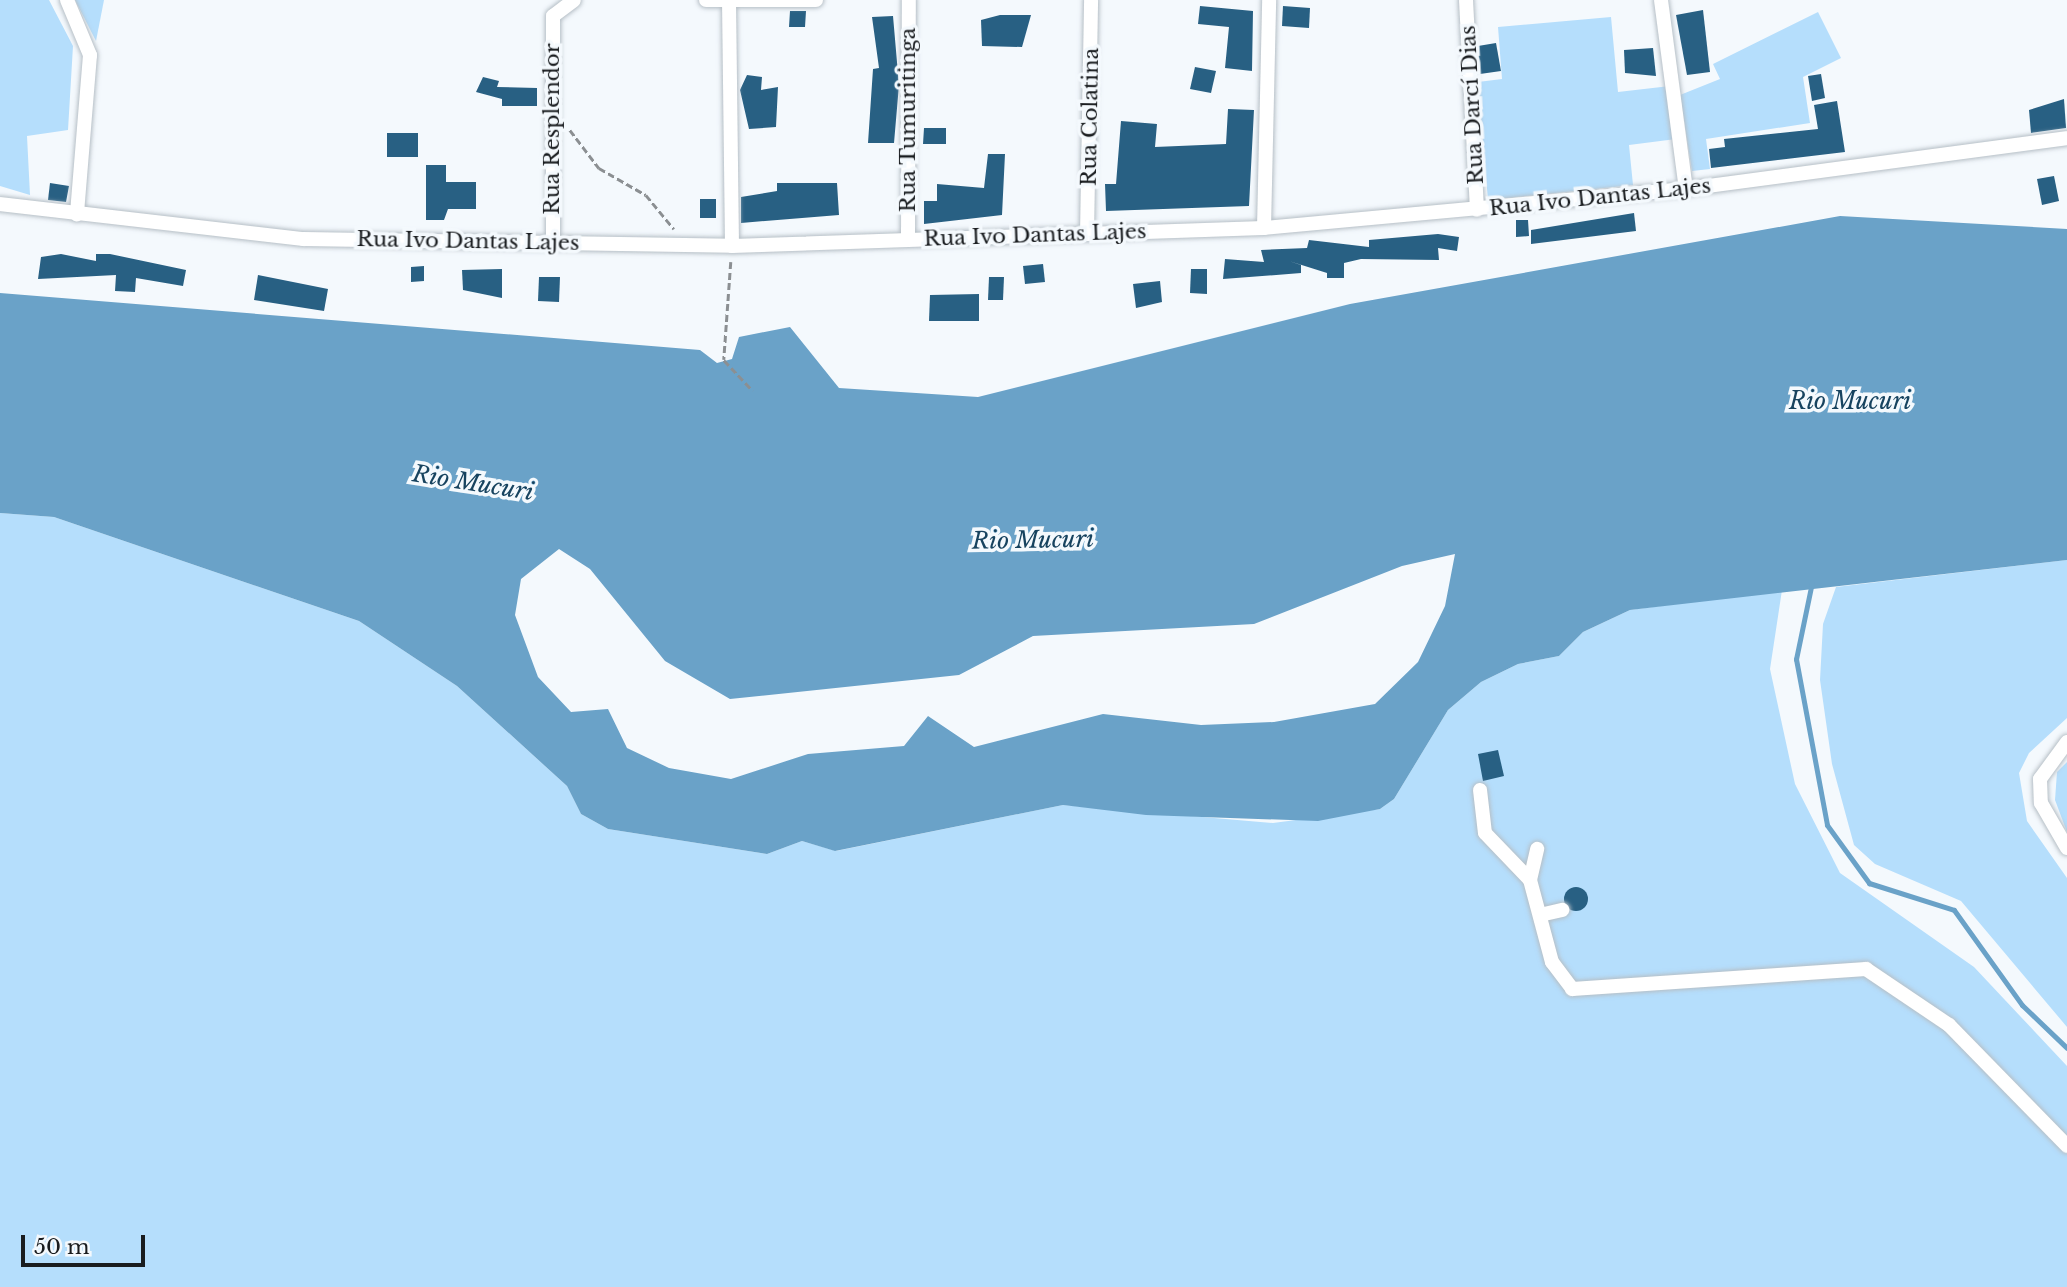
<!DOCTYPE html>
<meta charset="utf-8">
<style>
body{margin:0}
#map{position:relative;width:2067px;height:1287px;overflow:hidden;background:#f4f9fd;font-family:"Libre Baskerville",serif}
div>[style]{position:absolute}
.green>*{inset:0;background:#b5defc}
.water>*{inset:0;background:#6aa2c8}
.stream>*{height:5px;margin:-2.5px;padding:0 2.5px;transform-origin:2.5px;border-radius:2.5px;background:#6aa2c8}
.building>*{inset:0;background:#286083}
.round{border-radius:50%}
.path>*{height:2.5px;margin-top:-1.25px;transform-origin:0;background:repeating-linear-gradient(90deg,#8b8f92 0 7px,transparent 0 10.5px)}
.roads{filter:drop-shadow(0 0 2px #b6bfc6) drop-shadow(0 0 2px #b6bfc6)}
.street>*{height:14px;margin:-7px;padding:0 7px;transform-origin:7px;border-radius:7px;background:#fff}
span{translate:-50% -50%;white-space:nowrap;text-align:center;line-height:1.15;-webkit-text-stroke:7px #f4f9fd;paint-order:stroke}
.street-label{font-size:21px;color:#191c1f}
.water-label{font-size:23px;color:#17435f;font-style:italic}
.scale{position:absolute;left:21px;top:1235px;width:124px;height:32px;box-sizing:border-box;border:4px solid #191c1f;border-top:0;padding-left:9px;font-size:21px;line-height:24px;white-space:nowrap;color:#191c1f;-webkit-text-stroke:5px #f4f9fd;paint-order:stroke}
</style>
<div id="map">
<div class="green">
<i style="clip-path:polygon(0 0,49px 0,73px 46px,68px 130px,27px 136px,30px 195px,0 186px)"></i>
<i style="clip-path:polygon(75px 0,104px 0,96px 41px)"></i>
<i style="clip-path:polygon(1818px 12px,1841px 58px,1803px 77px,1810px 123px,1706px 139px,1710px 169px,1692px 171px,1680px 95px,1720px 79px,1713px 64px)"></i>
<i style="clip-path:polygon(1611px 17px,1618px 92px,1670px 86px,1676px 139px,1629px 145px,1633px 185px,1488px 200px,1478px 82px,1502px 79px,1498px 27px)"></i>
<i style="clip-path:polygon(0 513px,54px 517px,359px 621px,457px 686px,567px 786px,581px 814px,608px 829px,767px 854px,802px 841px,836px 851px,1063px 805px,1273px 823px,1380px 809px,1394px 799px,1448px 710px,1481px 682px,1518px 664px,1559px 656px,1583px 632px,1630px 610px,1782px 590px,1770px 669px,1795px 784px,1840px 873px,1974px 967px,2067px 1066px,2067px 1287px,0 1287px)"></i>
<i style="clip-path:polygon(2067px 560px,2067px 718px,2029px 753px,2019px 773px,2027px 821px,2067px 878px,2067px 1027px,1961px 901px,1875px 864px,1854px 845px,1832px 764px,1820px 680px,1823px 624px,1836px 587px)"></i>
<i style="clip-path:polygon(2067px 762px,2067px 832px,2055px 800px,2057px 772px)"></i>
</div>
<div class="water">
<i style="clip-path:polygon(evenodd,1840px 216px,2067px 229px,2067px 560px,1630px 610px,1583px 632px,1559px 656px,1518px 664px,1481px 682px,1448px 710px,1394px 799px,1380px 809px,1318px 821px,1146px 815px,1063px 805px,835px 851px,802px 841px,767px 854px,608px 829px,581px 814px,567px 786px,457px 686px,359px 621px,54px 517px,0 513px,0 293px,700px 350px,717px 363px,732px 359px,739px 337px,790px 327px,839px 388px,978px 397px,1350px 304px,1840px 216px,559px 549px,590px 569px,665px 661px,730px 699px,959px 675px,1033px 636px,1254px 624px,1402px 566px,1455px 554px,1445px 606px,1418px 662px,1375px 704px,1274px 722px,1201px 725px,1103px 714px,974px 747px,928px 716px,904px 746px,808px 754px,731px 779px,669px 768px,627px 748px,608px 709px,571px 712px,538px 677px,515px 615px,521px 579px,559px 549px)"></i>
</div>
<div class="stream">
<i style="left:1812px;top:582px;width:79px;rotate:101.7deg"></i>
<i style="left:1796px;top:659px;width:169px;rotate:79.4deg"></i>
<i style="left:1827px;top:825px;width:72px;rotate:54.1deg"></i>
<i style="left:1869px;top:883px;width:89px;rotate:17.6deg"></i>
<i style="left:1954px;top:910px;width:117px;rotate:54.4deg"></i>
<i style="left:2022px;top:1005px;width:62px;rotate:43.7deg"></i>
</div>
<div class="building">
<i style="clip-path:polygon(1200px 6px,1253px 11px,1252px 71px,1225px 68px,1229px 27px,1198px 24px)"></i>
<i style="clip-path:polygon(1283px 6px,1310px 8px,1309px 28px,1282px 26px)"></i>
<i style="clip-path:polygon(1703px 10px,1710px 72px,1687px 75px,1676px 15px)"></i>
<i style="clip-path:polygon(790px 11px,806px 11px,805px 27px,789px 27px)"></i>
<i style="clip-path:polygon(1000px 15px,1031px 15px,1022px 47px,982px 46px,981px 20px)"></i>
<i style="clip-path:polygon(893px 16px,899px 85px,894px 143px,868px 143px,873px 69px,879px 68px,872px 17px)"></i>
<i style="clip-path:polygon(1496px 43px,1501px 71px,1480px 74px,1478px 46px)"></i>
<i style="clip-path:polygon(1653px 48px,1656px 76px,1625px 73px,1624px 50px)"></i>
<i style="clip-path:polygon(1195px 67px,1216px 71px,1211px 93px,1190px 89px)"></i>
<i style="clip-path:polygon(1821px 74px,1825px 98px,1812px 101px,1808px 76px)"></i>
<i style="clip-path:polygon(747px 75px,762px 77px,761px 90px,778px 87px,776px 127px,749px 129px,740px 90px)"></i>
<i style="clip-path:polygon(483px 77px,499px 81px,497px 87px,537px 88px,537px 106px,502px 106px,502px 99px,476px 92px)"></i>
<i style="clip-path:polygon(2064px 99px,2066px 128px,2031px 133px,2029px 110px)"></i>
<i style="clip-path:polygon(1837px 101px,1845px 152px,1711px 168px,1709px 149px,1725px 147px,1724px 139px,1818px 129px,1814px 105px)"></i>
<i style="clip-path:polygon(1228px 109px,1254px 110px,1249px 206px,1106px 211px,1105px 184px,1116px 184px,1121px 121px,1157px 124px,1155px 147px,1226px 144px)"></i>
<i style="clip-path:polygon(924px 128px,946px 128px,946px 144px,923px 144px)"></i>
<i style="clip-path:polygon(387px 133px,418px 133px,418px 157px,387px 157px)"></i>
<i style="clip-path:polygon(988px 154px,1005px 154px,1002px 215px,924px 224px,924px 201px,937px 201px,937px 184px,984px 188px)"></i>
<i style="clip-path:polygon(426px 165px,446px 165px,446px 182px,476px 182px,476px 209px,448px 209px,444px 220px,426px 220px)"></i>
<i style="clip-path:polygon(2054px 176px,2059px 201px,2042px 205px,2037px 179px)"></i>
<i style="clip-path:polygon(50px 183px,69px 186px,66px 202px,48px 200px)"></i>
<i style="clip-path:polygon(777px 183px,837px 183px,839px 215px,741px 223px,741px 197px,777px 191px)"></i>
<i style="clip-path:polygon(700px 199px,716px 199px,716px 218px,700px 218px)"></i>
<i style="clip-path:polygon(1634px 213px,1636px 231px,1531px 244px,1531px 230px)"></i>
<i style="clip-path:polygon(1516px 220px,1528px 220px,1529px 236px,1516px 237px)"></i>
<i style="clip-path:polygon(1438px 234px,1459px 237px,1457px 251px,1438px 248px,1439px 260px,1361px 259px,1344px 263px,1344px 278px,1327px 278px,1327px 273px,1289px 261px,1301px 265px,1301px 273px,1223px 279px,1225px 259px,1264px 262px,1261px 250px,1307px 248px,1309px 240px,1369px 247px,1369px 240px)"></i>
<i style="clip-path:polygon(61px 254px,96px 261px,96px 254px,110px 254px,186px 270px,183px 286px,136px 278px,135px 292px,115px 291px,116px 275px,38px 279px,41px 257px)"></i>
<i style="clip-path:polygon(1043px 264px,1045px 282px,1025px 284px,1023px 266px)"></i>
<i style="clip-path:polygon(424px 266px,424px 281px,411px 282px,411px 267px)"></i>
<i style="clip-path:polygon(502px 269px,502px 298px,463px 290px,462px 270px)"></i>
<i style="clip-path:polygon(1191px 269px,1207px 269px,1207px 294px,1190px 293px)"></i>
<i style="clip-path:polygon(258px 275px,328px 289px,324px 311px,254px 300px)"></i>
<i style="clip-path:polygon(539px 277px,560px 277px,559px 302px,538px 301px)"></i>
<i style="clip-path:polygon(989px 277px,1004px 277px,1003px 300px,988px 300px)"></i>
<i style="clip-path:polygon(1160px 281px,1162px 302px,1136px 308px,1133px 284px)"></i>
<i style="clip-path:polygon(979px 294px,979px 321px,929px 321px,930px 295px)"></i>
<i style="clip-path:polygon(1498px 750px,1504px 776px,1483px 781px,1478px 754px)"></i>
<i class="round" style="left:1564px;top:887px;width:24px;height:24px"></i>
</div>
<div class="path">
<i style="left:570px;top:130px;width:48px;rotate:52.7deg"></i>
<i style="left:599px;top:168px;width:54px;rotate:29.9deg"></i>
<i style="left:646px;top:195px;width:44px;rotate:50.5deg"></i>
<i style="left:731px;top:262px;width:98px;rotate:94.1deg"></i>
<i style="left:724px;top:360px;width:42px;rotate:46.9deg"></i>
</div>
<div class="roads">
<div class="street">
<i style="left:67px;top:0;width:60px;rotate:67.3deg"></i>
<i style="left:90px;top:55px;width:160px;rotate:94.7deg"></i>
<i style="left:706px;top:0;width:110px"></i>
<i style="left:729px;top:0;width:246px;rotate:89.3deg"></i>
<i style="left:1466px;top:0;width:210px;rotate:87deg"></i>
<i style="left:1661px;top:0;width:191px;rotate:82.5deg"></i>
<i style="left:0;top:204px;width:305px;rotate:6.6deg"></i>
<i style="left:303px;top:239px;width:429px;rotate:0.9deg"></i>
<i style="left:732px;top:246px;width:532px;rotate:-1.94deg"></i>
<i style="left:1264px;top:228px;width:424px;rotate:-5.3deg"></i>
<i style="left:1686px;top:189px;width:384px;rotate:-7.6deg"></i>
<i style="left:1264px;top:228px;width:228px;rotate:-88.7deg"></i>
<i style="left:1087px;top:234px;width:234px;rotate:-89deg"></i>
<i style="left:908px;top:239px;width:239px;rotate:-89.8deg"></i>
<i style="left:553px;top:241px;width:225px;rotate:-90deg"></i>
<i style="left:553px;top:16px;width:26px;rotate:-37deg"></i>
<i style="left:2067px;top:742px;width:46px;rotate:126.1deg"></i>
<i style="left:2040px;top:779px;width:24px;rotate:88deg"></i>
<i style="left:2041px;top:803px;width:52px;rotate:60deg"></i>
<i style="left:1480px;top:790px;width:43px;rotate:83.4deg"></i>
<i style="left:1485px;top:833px;width:65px;rotate:46.2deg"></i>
<i style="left:1530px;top:880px;width:85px;rotate:75deg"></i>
<i style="left:1552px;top:962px;width:34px;rotate:53deg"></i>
<i style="left:1572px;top:989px;width:295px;rotate:-3.9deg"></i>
<i style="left:1866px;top:969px;width:100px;rotate:34deg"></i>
<i style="left:1949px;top:1025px;width:169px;rotate:45.7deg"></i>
<i style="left:1530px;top:880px;width:32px;rotate:-77deg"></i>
<i style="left:1540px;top:915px;width:23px;rotate:-13deg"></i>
</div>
</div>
<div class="street-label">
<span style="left:1472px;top:105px;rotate:-93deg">Rua Darcí Dias</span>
<span style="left:1090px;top:117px;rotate:-89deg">Rua Colatina</span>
<span style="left:908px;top:120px;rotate:-90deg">Rua Tumuritinga</span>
<span style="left:552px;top:129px;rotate:-90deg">Rua Resplendor</span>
<span style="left:1600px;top:197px;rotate:-6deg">Rua Ivo Dantas Lajes</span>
<span style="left:1035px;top:235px;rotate:-2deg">Rua Ivo Dantas Lajes</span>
<span style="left:468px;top:241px;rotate:1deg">Rua Ivo Dantas Lajes</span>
</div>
<div class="water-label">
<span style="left:1850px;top:401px">Rio Mucuri</span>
<span style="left:473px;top:483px;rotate:9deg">Rio Mucuri</span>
<span style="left:1033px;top:540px;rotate:-1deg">Rio Mucuri</span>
</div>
<div class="scale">50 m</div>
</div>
